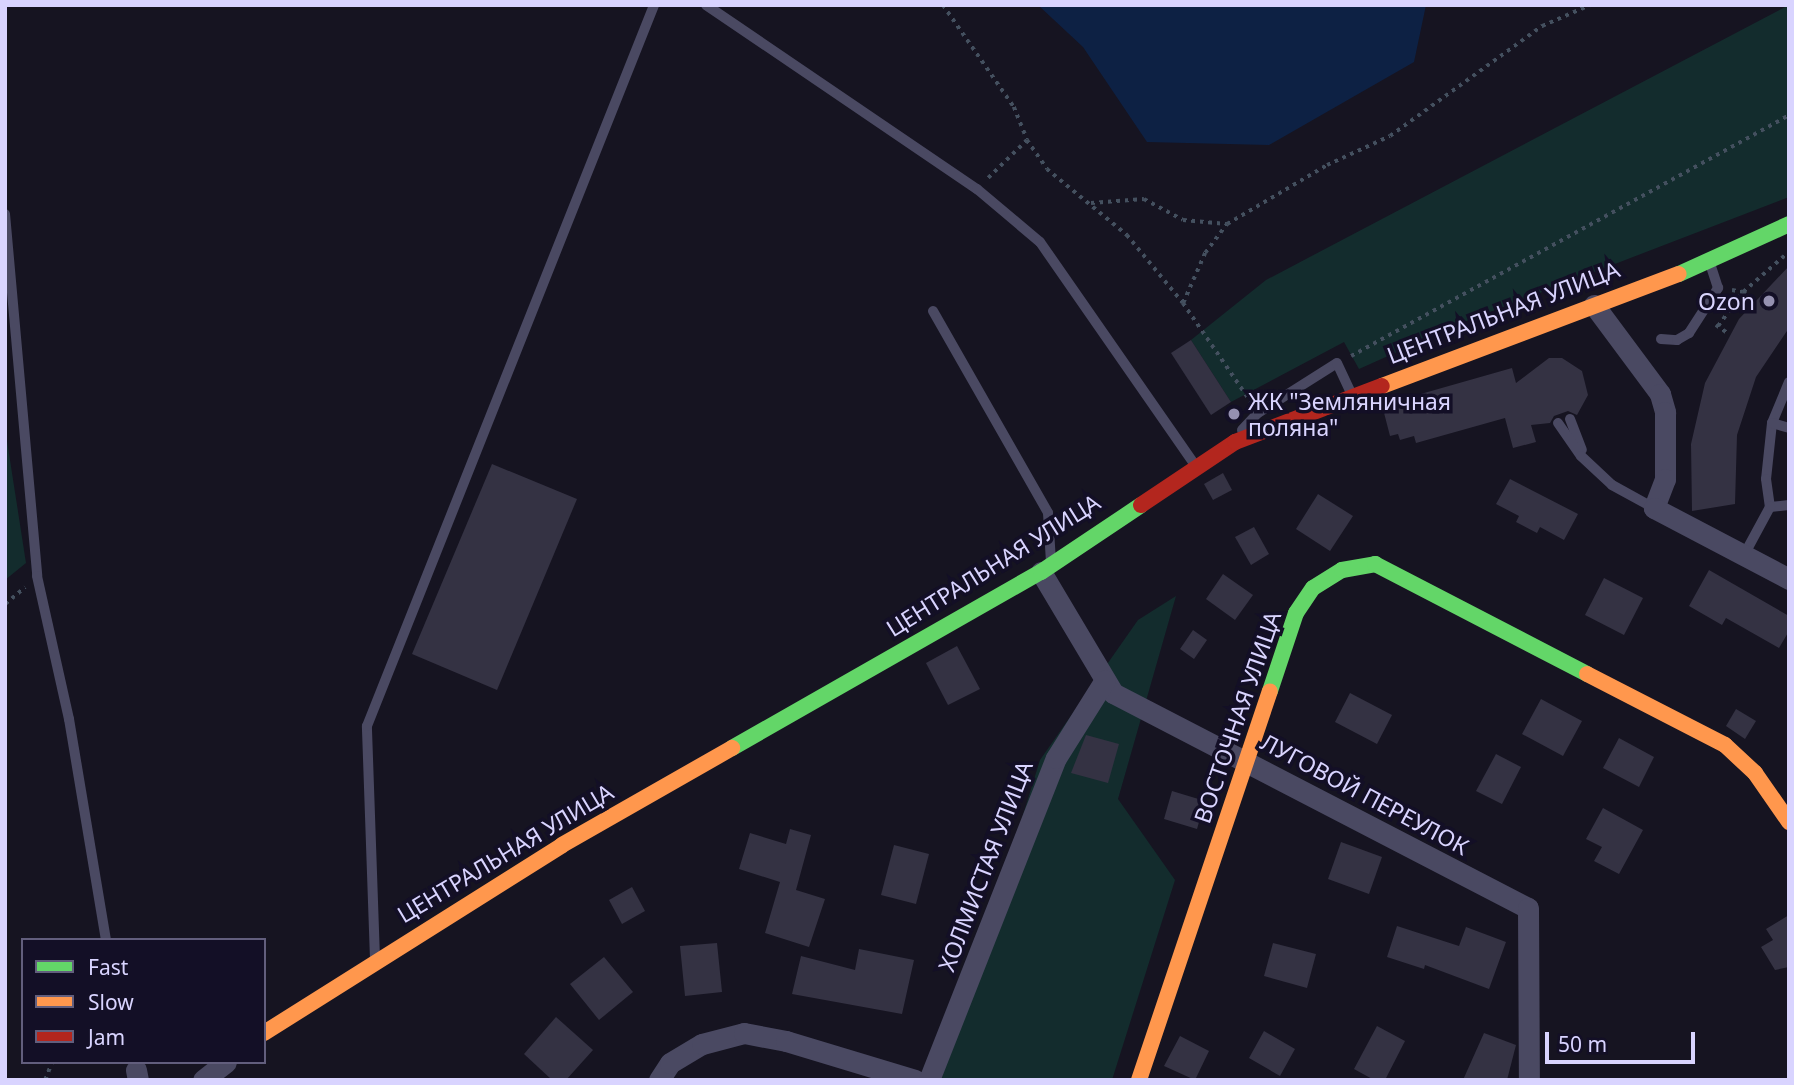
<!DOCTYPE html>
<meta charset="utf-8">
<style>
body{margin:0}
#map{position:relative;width:1794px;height:1085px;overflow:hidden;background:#161421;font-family:"Noto Sans",sans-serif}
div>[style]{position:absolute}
.green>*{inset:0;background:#132c2d}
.water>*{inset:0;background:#0d2144}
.building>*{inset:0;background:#343243}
.path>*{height:3.5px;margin-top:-1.75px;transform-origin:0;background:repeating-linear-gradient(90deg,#44505f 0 3.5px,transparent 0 8.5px)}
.lane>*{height:10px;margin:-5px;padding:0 5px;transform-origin:5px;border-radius:5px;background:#4a4962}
.street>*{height:21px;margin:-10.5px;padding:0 10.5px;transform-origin:10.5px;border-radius:10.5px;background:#4a4962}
.fast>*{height:16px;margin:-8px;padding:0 8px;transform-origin:8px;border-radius:8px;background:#63d668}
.slow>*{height:16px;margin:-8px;padding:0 8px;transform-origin:8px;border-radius:8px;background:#ff974d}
.jam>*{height:16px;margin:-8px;padding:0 8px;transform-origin:8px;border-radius:8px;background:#b3261e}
.dots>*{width:19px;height:19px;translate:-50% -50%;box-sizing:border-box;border:4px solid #130f26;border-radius:50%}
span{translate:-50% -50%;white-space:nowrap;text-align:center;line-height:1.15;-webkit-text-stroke:7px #130f26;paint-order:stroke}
.poi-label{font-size:23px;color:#d9d4ff}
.right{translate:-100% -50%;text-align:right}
.left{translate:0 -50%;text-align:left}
.street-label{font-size:23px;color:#d9d4ff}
.frame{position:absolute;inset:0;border:7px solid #d9d4ff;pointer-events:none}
.legend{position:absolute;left:21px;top:938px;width:245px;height:126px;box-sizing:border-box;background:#130f26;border:2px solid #625e7d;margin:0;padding:9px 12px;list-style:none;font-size:21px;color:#d9d4ff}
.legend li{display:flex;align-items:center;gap:14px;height:35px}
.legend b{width:35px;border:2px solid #625e7d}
.scale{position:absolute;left:1545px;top:1032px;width:150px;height:32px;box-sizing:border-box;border:4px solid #d9d4ff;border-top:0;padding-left:9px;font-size:21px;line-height:24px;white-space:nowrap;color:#d9d4ff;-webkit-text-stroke:5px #130f26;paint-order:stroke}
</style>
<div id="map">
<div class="green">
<i style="clip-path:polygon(1789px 5px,1789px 197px,1464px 322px,1359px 369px,1344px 342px,1231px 402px,1191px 340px,1266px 280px)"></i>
<i style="clip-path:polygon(5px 428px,26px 563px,5px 580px)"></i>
<i style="clip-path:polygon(1176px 596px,1118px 799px,1175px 880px,1112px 1080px,941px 1080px,1040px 760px,1138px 620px)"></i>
</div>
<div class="water">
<i style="clip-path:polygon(1038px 5px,1426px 5px,1414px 62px,1269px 145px,1147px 142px,1083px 47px)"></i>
</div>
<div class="building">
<i style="clip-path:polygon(1789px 266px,1789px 328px,1756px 377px,1737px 435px,1735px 504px,1692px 511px,1691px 444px,1705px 383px,1739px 319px)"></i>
<i style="clip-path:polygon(1191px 340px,1231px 402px,1211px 415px,1171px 353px)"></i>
<i style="clip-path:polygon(1549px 358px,1562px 358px,1582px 371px,1588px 395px,1577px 415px,1568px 411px,1554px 416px,1550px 423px,1531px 425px,1536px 442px,1513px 448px,1505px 418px,1416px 443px,1414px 436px,1400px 440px,1398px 434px,1390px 436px,1382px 405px,1512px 368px,1516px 383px)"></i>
<i style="clip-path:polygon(492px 464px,577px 499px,497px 690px,412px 654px)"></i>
<i style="clip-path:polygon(1223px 473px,1232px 490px,1213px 500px,1204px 484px)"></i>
<i style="clip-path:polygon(1510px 479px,1578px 514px,1564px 540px,1540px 527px,1537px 533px,1516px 522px,1519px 516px,1496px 504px)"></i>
<i style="clip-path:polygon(1318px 494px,1353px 516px,1330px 551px,1296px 529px)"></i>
<i style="clip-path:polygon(1254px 527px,1269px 554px,1251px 565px,1235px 537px)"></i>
<i style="clip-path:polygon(1709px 570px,1789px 616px,1789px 631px,1779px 648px,1726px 618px,1722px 625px,1689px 606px)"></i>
<i style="clip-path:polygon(1223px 574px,1253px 595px,1235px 620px,1206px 599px)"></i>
<i style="clip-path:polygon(1604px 578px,1643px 598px,1624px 635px,1585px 615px)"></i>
<i style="clip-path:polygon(1193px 630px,1207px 640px,1194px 659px,1180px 649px)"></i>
<i style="clip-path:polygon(957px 646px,980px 689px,948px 705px,926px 663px)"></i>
<i style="clip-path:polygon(1350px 693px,1392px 715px,1377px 744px,1335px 722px)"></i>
<i style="clip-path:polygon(1541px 699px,1582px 721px,1563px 756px,1522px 734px)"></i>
<i style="clip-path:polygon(1736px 709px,1756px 721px,1745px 739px,1726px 726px)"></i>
<i style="clip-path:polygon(1086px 735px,1119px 744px,1108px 783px,1071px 773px)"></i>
<i style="clip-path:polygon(1619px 738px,1654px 757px,1639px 787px,1603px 768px)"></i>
<i style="clip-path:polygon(1496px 754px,1521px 767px,1502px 804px,1476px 791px)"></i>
<i style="clip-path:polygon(1172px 791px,1205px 801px,1197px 829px,1164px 819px)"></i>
<i style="clip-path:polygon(1603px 808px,1643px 830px,1619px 874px,1594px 861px,1602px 847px,1586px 839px)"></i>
<i style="clip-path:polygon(790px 829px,811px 835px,796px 890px,825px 899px,809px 947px,765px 933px,780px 882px,739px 869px,750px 833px,786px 844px)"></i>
<i style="clip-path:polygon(1341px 842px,1382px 857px,1369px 894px,1328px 879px)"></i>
<i style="clip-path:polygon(894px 845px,929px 854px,916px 904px,881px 895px)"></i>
<i style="clip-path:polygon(632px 887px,645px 911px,622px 924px,609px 900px)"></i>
<i style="clip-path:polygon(1789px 915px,1789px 967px,1775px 970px,1761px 947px,1773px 940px,1766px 929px)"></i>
<i style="clip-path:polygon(1397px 926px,1459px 946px,1466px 927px,1506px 942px,1489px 989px,1425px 965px,1424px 969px,1387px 957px)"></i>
<i style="clip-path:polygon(717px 943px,722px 992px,685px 996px,680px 946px)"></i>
<i style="clip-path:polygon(1273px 943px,1316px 954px,1307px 988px,1264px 976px)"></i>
<i style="clip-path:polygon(859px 949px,914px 960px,902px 1014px,792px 994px,801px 956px,855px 970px)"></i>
<i style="clip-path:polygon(604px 957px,633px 992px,599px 1020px,570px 984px)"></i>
<i style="clip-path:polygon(556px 1017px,593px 1050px,566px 1080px,552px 1080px,524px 1054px)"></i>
<i style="clip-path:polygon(1377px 1026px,1405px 1041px,1385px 1080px,1374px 1080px,1354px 1069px)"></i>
<i style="clip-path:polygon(1264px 1031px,1295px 1049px,1280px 1076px,1249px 1058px)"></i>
<i style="clip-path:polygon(1484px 1033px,1516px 1045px,1507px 1080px,1463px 1080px)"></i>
<i style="clip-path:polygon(1180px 1036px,1209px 1051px,1195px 1080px,1164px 1066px)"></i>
</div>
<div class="path">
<i style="left:943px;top:5px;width:124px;rotate:55.2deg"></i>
<i style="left:1014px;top:107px;width:35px;rotate:68deg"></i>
<i style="left:1027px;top:140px;width:35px;rotate:55deg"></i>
<i style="left:1047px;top:169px;width:104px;rotate:39.5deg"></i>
<i style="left:1127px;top:235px;width:88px;rotate:50.5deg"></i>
<i style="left:1183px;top:303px;width:120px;rotate:55.5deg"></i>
<i style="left:988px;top:178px;width:54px;rotate:-44.3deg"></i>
<i style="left:1091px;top:203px;width:53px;rotate:-4.3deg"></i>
<i style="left:1144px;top:199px;width:44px;rotate:28.3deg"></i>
<i style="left:1183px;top:220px;width:44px;rotate:5.2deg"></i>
<i style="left:1732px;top:290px;width:11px;rotate:10deg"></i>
<i style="left:1743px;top:292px;width:14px;rotate:39deg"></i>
<i style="left:1183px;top:303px;width:55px;rotate:-66.3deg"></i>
<i style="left:1205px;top:253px;width:36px;rotate:-53deg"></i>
<i style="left:1227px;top:224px;width:116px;rotate:-30.5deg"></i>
<i style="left:1327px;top:165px;width:69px;rotate:-24.7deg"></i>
<i style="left:1390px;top:136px;width:188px;rotate:-35.9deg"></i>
<i style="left:1542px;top:26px;width:52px;rotate:-23.6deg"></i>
<i style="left:1716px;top:325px;width:16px;rotate:35deg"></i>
<i style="left:1718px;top:326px;width:42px;rotate:-53.7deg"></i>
<i style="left:1743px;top:292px;width:55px;rotate:-41.3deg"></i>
<i style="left:1351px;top:356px;width:500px;rotate:-28.8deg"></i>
<i style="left:5px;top:604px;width:26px;rotate:-40deg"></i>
<i style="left:45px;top:1080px;width:19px;rotate:-69deg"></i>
</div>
<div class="lane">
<i style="left:706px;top:5px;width:328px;rotate:34.2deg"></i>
<i style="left:977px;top:189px;width:82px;rotate:40.1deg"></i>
<i style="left:1040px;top:242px;width:272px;rotate:55.2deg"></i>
<i style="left:5px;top:214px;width:363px;rotate:84.9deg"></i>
<i style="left:37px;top:576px;width:147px;rotate:77.4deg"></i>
<i style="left:69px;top:719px;width:224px;rotate:80.5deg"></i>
<i style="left:933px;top:311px;width:232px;rotate:60.3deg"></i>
<i style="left:1048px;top:513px;width:49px;rotate:86.5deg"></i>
<i style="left:1661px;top:339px;width:16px;rotate:4deg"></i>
<i style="left:1677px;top:340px;width:14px;rotate:-30deg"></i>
<i style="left:1689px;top:333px;width:54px;rotate:-57.2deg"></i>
<i style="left:1718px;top:288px;width:23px;rotate:-108deg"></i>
<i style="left:1789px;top:382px;width:44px;rotate:112.5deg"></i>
<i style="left:1772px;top:423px;width:56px;rotate:96.1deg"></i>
<i style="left:1766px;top:479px;width:28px;rotate:82deg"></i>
<i style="left:1770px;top:507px;width:19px;rotate:-6deg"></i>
<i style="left:1570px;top:419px;width:33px;rotate:69deg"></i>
<i style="left:1558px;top:423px;width:40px;rotate:55.1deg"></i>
<i style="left:1581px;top:456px;width:42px;rotate:43.1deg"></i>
<i style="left:1612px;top:485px;width:48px;rotate:28.7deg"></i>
<i style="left:1772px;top:423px;width:18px;rotate:16deg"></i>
<i style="left:1242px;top:430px;width:23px;rotate:-47deg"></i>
<i style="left:1258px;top:413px;width:93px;rotate:-32.3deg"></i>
<i style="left:1337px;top:363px;width:35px;rotate:65deg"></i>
<i style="left:1744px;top:555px;width:55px;rotate:-61.6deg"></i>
<i style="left:375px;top:959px;width:233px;rotate:-92deg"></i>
<i style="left:367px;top:726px;width:776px;rotate:-68.29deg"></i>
</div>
<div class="street">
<i style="left:1594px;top:305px;width:111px;rotate:53.4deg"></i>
<i style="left:1660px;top:394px;width:19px;rotate:74deg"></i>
<i style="left:1665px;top:412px;width:67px;rotate:90deg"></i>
<i style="left:1665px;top:479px;width:31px;rotate:111deg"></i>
<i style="left:1654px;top:508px;width:153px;rotate:27.7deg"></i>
<i style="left:1041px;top:572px;width:141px;rotate:59.2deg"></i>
<i style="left:1113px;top:693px;width:467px;rotate:27.4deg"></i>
<i style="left:1528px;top:908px;width:172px;rotate:89.7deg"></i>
<i style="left:136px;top:1070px;width:10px;rotate:79deg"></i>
<i style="left:203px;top:1080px;width:29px;rotate:-38deg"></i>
<i style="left:659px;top:1080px;width:20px;rotate:-57deg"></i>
<i style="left:670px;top:1063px;width:37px;rotate:-31deg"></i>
<i style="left:702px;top:1044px;width:43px;rotate:-14.7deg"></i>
<i style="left:744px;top:1033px;width:43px;rotate:10.8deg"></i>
<i style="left:786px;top:1041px;width:135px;rotate:16.8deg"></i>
<i style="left:929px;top:1080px;width:346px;rotate:-68.5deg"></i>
<i style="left:1056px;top:758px;width:92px;rotate:-57.9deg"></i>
</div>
<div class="fast">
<i style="left:1679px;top:274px;width:121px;rotate:-24.4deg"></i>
<i style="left:1270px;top:691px;width:82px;rotate:-71.6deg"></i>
<i style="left:1296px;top:613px;width:30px;rotate:-56deg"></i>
<i style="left:1313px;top:588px;width:34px;rotate:-32deg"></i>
<i style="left:1342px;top:570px;width:34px;rotate:-10deg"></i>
<i style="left:1375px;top:564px;width:239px;rotate:27.4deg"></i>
<i style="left:732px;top:748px;width:356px;rotate:-29.7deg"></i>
<i style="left:1041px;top:572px;width:120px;rotate:-33.8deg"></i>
</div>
<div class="slow">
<i style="left:1382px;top:386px;width:317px;rotate:-20.7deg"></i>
<i style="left:1587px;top:674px;width:155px;rotate:27.2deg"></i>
<i style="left:1725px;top:745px;width:41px;rotate:43deg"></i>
<i style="left:1755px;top:773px;width:60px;rotate:55.2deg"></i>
<i style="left:264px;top:1033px;width:352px;rotate:-32.2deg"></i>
<i style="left:562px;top:845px;width:196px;rotate:-29.7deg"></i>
<i style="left:1139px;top:1080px;width:410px;rotate:-71.4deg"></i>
</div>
<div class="jam">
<i style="left:1141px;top:505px;width:113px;rotate:-33.8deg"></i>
<i style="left:1235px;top:442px;width:157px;rotate:-20.9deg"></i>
</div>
<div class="dots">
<i style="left:1769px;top:301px;background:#9591b1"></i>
<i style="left:1234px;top:414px;background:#9591b1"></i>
</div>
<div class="poi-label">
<span class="right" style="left:1755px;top:301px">Ozon</span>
<span class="left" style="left:1248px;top:414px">ЖК "Земляничная<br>поляна"</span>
</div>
<div class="street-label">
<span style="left:1503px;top:312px;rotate:-21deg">ЦЕНТРАЛЬНАЯ УЛИЦА</span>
<span style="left:993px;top:565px;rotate:-32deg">ЦЕНТРАЛЬНАЯ УЛИЦА</span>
<span style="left:1237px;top:717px;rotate:-71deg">ВОСТОЧНАЯ УЛИЦА</span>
<span style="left:1365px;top:794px;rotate:28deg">ЛУГОВОЙ ПЕРЕУЛОК</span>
<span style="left:505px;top:853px;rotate:-31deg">ЦЕНТРАЛЬНАЯ УЛИЦА</span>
<span style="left:985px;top:866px;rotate:-69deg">ХОЛМИСТАЯ УЛИЦА</span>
</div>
<div class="frame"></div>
<ul class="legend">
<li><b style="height:9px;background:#63d668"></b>Fast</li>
<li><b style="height:9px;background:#ff974d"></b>Slow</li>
<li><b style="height:9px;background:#b3261e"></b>Jam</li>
</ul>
<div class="scale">50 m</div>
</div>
